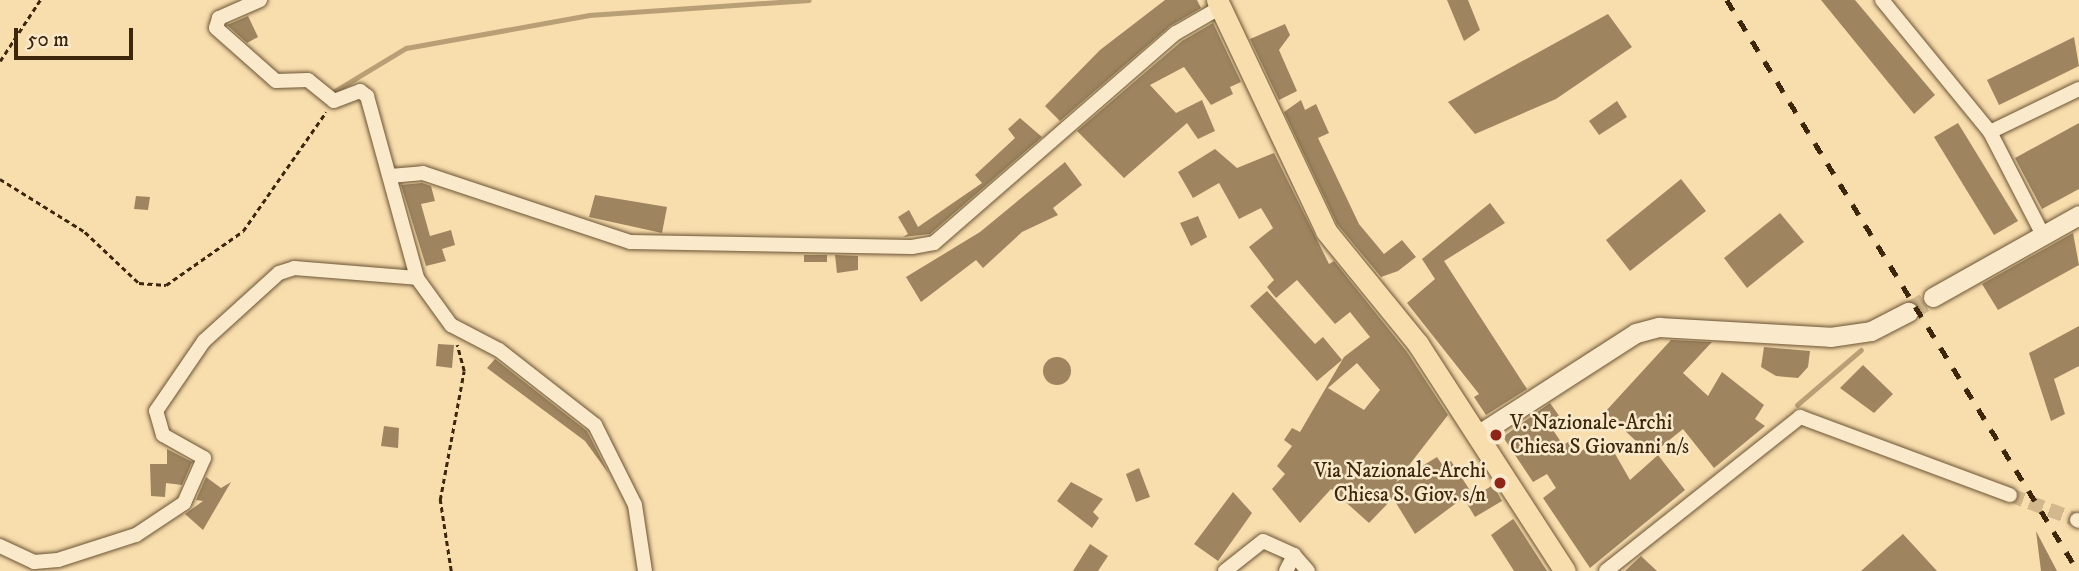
<!DOCTYPE html>
<style>
body{margin:0}
#map{position:relative;width:2079px;height:571px;overflow:hidden;background:#f8ddad;font-family:"IM FELL DW Pica",serif}
div>[style]{position:absolute}
.stream>*{height:4.5px;margin:-2.25px;padding:0 2.25px;transform-origin:2.25px;border-radius:2.25px;background:#b89f76}
.building>*{inset:0;background:#9e8560}
.round{border-radius:50%}
.street-tunnel>*{height:14px;margin-top:-7px;transform-origin:0;background:repeating-linear-gradient(90deg,#d2b88d 0 14px,transparent 0 21px)}
.secondary-tunnel>*{height:19px;margin-top:-9.5px;transform-origin:0;background:repeating-linear-gradient(90deg,#d2b88d 0 19px,transparent 0 29px)}
.path>*{height:2.5px;margin-top:-1.25px;transform-origin:0;background:repeating-linear-gradient(90deg,#3c260c 0 5px,transparent 0 8.5px)}
.roads{filter:drop-shadow(0 0 2px #6b5434) drop-shadow(0 0 2px #6b5434)}
.street>*{height:14px;margin:-7px;padding:0 7px;transform-origin:7px;border-radius:7px;background:#fae9ca}
.secondary>*{height:19px;margin:-9.5px;padding:0 9.5px;transform-origin:9.5px;border-radius:9.5px;background:#fae9ca}
.primary>*{height:21px;margin:-10.5px;padding:0 10.5px;transform-origin:10.5px;border-radius:10.5px;background:#f8ddad}
.rail>*{height:4.5px;margin-top:-2.25px;transform-origin:0;background:repeating-linear-gradient(90deg,#3c260c 0 12px,transparent 0 24px)}
.dots>*{width:19px;height:19px;translate:-50% -50%;box-sizing:border-box;border:4px solid #fae9ca;border-radius:50%}
span{translate:-50% -50%;white-space:nowrap;text-align:center;line-height:1.15;-webkit-text-stroke:5px #fae9ca;paint-order:stroke}
.poi-label{font-size:21px;color:#3c260c}
.left{translate:0 -50%;text-align:left}
.right{translate:-100% -50%;text-align:right}
.scale{position:absolute;left:14px;top:28px;width:119px;height:32px;box-sizing:border-box;border:4px solid #3c260c;border-top:0;padding-left:9px;font-size:21px;line-height:24px;white-space:nowrap;color:#3c260c;-webkit-text-stroke:5px #fae9ca;paint-order:stroke}
</style>
<div id="map">
<div class="stream">
<i style="left:335px;top:91px;width:83px;rotate:-31.2deg"></i>
<i style="left:406px;top:48px;width:186px;rotate:-10.2deg"></i>
<i style="left:589px;top:15px;width:220px;rotate:-3.9deg"></i>
<i style="left:1797px;top:405px;width:84px;rotate:-40.7deg"></i>
</div>
<div class="building">
<i style="clip-path:polygon(1165px 0,1197px 0,1201px 8px,1170px 26px,1060px 121px,1045px 106px,1100px 50px)"></i>
<i style="clip-path:polygon(1447px 0,1468px 0,1480px 30px,1464px 41px)"></i>
<i style="clip-path:polygon(1821px 0,1855px 0,1935px 95px,1914px 114px)"></i>
<i style="clip-path:polygon(1608px 14px,1632px 47px,1556px 99px,1475px 134px,1448px 102px)"></i>
<i style="clip-path:polygon(248px 16px,258px 37px,247px 43px,227px 25px)"></i>
<i style="clip-path:polygon(1213px 23px,1241px 82px,1230px 87px,1233px 94px,1211px 105px,1184px 67px,1150px 85px,1176px 113px,1202px 100px,1215px 131px,1198px 139px,1187px 123px,1124px 178px,1077px 131px,1182px 41px)"></i>
<i style="clip-path:polygon(1285px 24px,1290px 35px,1279px 50px,1297px 91px,1279px 100px,1250px 39px)"></i>
<i style="clip-path:polygon(2074px 37px,2079px 66px,1999px 105px,1987px 80px)"></i>
<i style="clip-path:polygon(1301px 100px,1305px 110px,1316px 104px,1329px 133px,1318px 138px,1359px 224px,1384px 254px,1402px 240px,1416px 257px,1398px 271px,1381px 277px,1337px 224px,1284px 112px)"></i>
<i style="clip-path:polygon(1617px 101px,1627px 117px,1599px 135px,1589px 121px)"></i>
<i style="clip-path:polygon(1020px 118px,1042px 137px,930px 234px,903px 237px,908px 234px,898px 217px,909px 210px,918px 227px,982px 183px,975px 175px,1015px 138px,1008px 129px)"></i>
<i style="clip-path:polygon(1958px 123px,2018px 221px,1994px 235px,1934px 137px)"></i>
<i style="clip-path:polygon(2079px 123px,2079px 189px,2042px 209px,2015px 158px)"></i>
<i style="clip-path:polygon(evenodd,1215px 149px,1237px 168px,1274px 153px,1329px 264px,1334px 261px,1407px 352px,1448px 415px,1396px 482px,1437px 457px,1443px 466px,1451px 461px,1471px 492px,1415px 534px,1393px 498px,1369px 523px,1331px 489px,1300px 523px,1272px 489px,1285px 474px,1277px 466px,1292px 446px,1284px 440px,1292px 428px,1300px 432px,1344px 357px,1370px 337px,1350px 312px,1335px 324px,1297px 280px,1276px 298px,1267px 287px,1274px 280px,1249px 247px,1273px 228px,1261px 208px,1239px 219px,1219px 183px,1193px 198px,1178px 172px,1215px 149px,1357px 363px,1380px 390px,1364px 410px,1328px 388px,1357px 363px)"></i>
<i style="clip-path:polygon(1065px 162px,1082px 185px,1053px 208px,1058px 215px,1022px 232px,983px 268px,976px 260px,921px 302px,906px 277px,980px 232px)"></i>
<i style="clip-path:polygon(1681px 179px,1706px 211px,1630px 271px,1606px 240px)"></i>
<i style="clip-path:polygon(422px 183px,431px 186px,435px 201px,421px 204px,430px 236px,451px 230px,455px 245px,442px 249px,446px 261px,426px 266px,401px 185px)"></i>
<i style="clip-path:polygon(595px 195px,667px 207px,662px 233px,589px 217px)"></i>
<i style="clip-path:polygon(136px 196px,150px 197px,148px 210px,134px 209px)"></i>
<i style="clip-path:polygon(1490px 203px,1505px 223px,1444px 261px,1527px 389px,1486px 415px,1474px 397px,1479px 394px,1407px 303px,1435px 279px,1422px 259px)"></i>
<i style="clip-path:polygon(1780px 213px,1804px 242px,1747px 288px,1724px 258px)"></i>
<i style="clip-path:polygon(1198px 216px,1207px 237px,1191px 246px,1180px 223px)"></i>
<i style="clip-path:polygon(2073px 233px,2079px 265px,1998px 310px,1982px 284px)"></i>
<i style="clip-path:polygon(804px 255px,827px 255px,827px 262px,804px 262px)"></i>
<i style="clip-path:polygon(835px 255px,858px 256px,858px 270px,837px 273px)"></i>
<i style="clip-path:polygon(1267px 291px,1315px 344px,1323px 337px,1342px 360px,1317px 381px,1250px 306px)"></i>
<i style="clip-path:polygon(2079px 326px,2079px 366px,2054px 379px,2065px 414px,2051px 421px,2029px 353px)"></i>
<i style="clip-path:polygon(1671px 340px,1712px 342px,1683px 373px,1708px 396px,1722px 372px,1764px 405px,1755px 419px,1765px 426px,1714px 468px,1683px 429px,1651px 455px,1605px 412px)"></i>
<i style="clip-path:polygon(438px 344px,454px 345px,452px 368px,436px 366px)"></i>
<i style="clip-path:polygon(1764px 347px,1810px 351px,1808px 367px,1798px 378px,1776px 376px,1761px 367px)"></i>
<i class="round" style="left:1043px;top:357px;width:28px;height:28px"></i>
<i style="clip-path:polygon(495px 359px,587px 431px,609px 474px,585px 441px,487px 368px)"></i>
<i style="clip-path:polygon(1863px 365px,1893px 394px,1874px 413px,1840px 388px)"></i>
<i style="clip-path:polygon(1550px 403px,1560px 417px,1549px 424px,1563px 445px,1573px 439px,1581px 451px,1596px 442px,1601px 449px,1610px 445px,1630px 480px,1658px 455px,1685px 490px,1590px 568px,1543px 498px,1556px 488px,1547px 474px,1533px 482px,1503px 437px)"></i>
<i style="clip-path:polygon(384px 426px,399px 428px,398px 448px,381px 446px)"></i>
<i style="clip-path:polygon(167px 449px,192px 462px,182px 485px,166px 483px,165px 497px,151px 496px,150px 464px,167px 464px)"></i>
<i style="clip-path:polygon(1139px 468px,1150px 497px,1136px 502px,1126px 474px)"></i>
<i style="clip-path:polygon(206px 477px,221px 488px,231px 482px,203px 530px,185px 514px,203px 501px,196px 500px)"></i>
<i style="clip-path:polygon(1071px 482px,1103px 499px,1093px 512px,1099px 518px,1092px 528px,1057px 501px)"></i>
<i style="clip-path:polygon(1493px 485px,1502px 501px,1475px 517px,1466px 502px)"></i>
<i style="clip-path:polygon(1233px 492px,1252px 513px,1218px 561px,1194px 544px)"></i>
<i style="clip-path:polygon(1513px 519px,1514px 520px,1547px 571px,1514px 571px,1491px 535px)"></i>
<i style="clip-path:polygon(2036px 531px,2057px 571px,2041px 571px)"></i>
<i style="clip-path:polygon(1903px 534px,1937px 571px,1861px 571px,1888px 547px)"></i>
<i style="clip-path:polygon(1090px 544px,1108px 556px,1098px 571px,1073px 571px)"></i>
<i style="clip-path:polygon(1641px 556px,1657px 571px,1625px 571px)"></i>
</div>
<div class="street-tunnel">
<i style="left:2010px;top:495px;width:72px;rotate:20.5deg"></i>
</div>
<div class="secondary-tunnel">
<i style="left:1908px;top:312px;width:29px;rotate:-31deg"></i>
</div>
<div class="path">
<i style="left:0;top:61px;width:73px;rotate:-56.7deg"></i>
<i style="left:0;top:179px;width:100px;rotate:31.9deg"></i>
<i style="left:85px;top:232px;width:74px;rotate:43.4deg"></i>
<i style="left:139px;top:283px;width:27px;rotate:4deg"></i>
<i style="left:166px;top:285px;width:94px;rotate:-35deg"></i>
<i style="left:243px;top:231px;width:145px;rotate:-55.1deg"></i>
<i style="left:451px;top:571px;width:72px;rotate:-98.8deg"></i>
<i style="left:440px;top:500px;width:131px;rotate:-79.5deg"></i>
<i style="left:464px;top:371px;width:27px;rotate:-105deg"></i>
</div>
<div class="roads">
<div class="street">
<i style="left:260px;top:0;width:45px;rotate:156.3deg"></i>
<i style="left:219px;top:18px;width:10px;rotate:107deg"></i>
<i style="left:216px;top:28px;width:80px;rotate:41.5deg"></i>
<i style="left:276px;top:81px;width:32px;rotate:-2deg"></i>
<i style="left:308px;top:80px;width:33px;rotate:39deg"></i>
<i style="left:334px;top:101px;width:28px;rotate:-21deg"></i>
<i style="left:360px;top:91px;width:9px;rotate:36deg"></i>
<i style="left:367px;top:96px;width:189px;rotate:74.6deg"></i>
<i style="left:417px;top:278px;width:58px;rotate:54.1deg"></i>
<i style="left:451px;top:325px;width:54px;rotate:27.5deg"></i>
<i style="left:499px;top:350px;width:122px;rotate:38deg"></i>
<i style="left:595px;top:425px;width:89px;rotate:63.4deg"></i>
<i style="left:635px;top:505px;width:67px;rotate:81.4deg"></i>
<i style="left:1882px;top:0;width:171px;rotate:50.7deg"></i>
<i style="left:1990px;top:132px;width:116px;rotate:62.8deg"></i>
<i style="left:1990px;top:132px;width:99px;rotate:-25.8deg"></i>
<i style="left:390px;top:176px;width:33px;rotate:-5deg"></i>
<i style="left:423px;top:173px;width:218px;rotate:18.4deg"></i>
<i style="left:630px;top:242px;width:282px;rotate:1deg"></i>
<i style="left:912px;top:247px;width:22px;rotate:-10deg"></i>
<i style="left:934px;top:243px;width:320px;rotate:-41deg"></i>
<i style="left:1176px;top:33px;width:52px;rotate:-30deg"></i>
<i style="left:2077px;top:520px;width:2px;rotate:27deg"></i>
<i style="left:0;top:546px;width:38px;rotate:25deg"></i>
<i style="left:34px;top:562px;width:24px;rotate:-5deg"></i>
<i style="left:58px;top:560px;width:82px;rotate:-17.8deg"></i>
<i style="left:136px;top:535px;width:58px;rotate:-33.7deg"></i>
<i style="left:184px;top:503px;width:49px;rotate:-66deg"></i>
<i style="left:204px;top:458px;width:47px;rotate:-150.7deg"></i>
<i style="left:163px;top:435px;width:25px;rotate:-106deg"></i>
<i style="left:156px;top:411px;width:85px;rotate:-55.6deg"></i>
<i style="left:204px;top:341px;width:101px;rotate:-42.2deg"></i>
<i style="left:279px;top:273px;width:16px;rotate:-18deg"></i>
<i style="left:294px;top:268px;width:123px;rotate:4.6deg"></i>
<i style="left:1225px;top:571px;width:48px;rotate:-38.3deg"></i>
<i style="left:1263px;top:541px;width:34px;rotate:24deg"></i>
<i style="left:1294px;top:555px;width:21px;rotate:49deg"></i>
<i style="left:1286px;top:571px;width:18px;rotate:-63deg"></i>
<i style="left:1606px;top:571px;width:248px;rotate:-38.4deg"></i>
<i style="left:1800px;top:417px;width:224px;rotate:20.4deg"></i>
</div>
<div class="secondary">
<i style="left:1933px;top:297px;width:167px;rotate:-29.3deg"></i>
<i style="left:1479px;top:434px;width:187px;rotate:-32.8deg"></i>
<i style="left:1636px;top:333px;width:24px;rotate:-15deg"></i>
<i style="left:1659px;top:327px;width:171px;rotate:3.3deg"></i>
<i style="left:1830px;top:337px;width:41px;rotate:-8.3deg"></i>
<i style="left:1871px;top:331px;width:42px;rotate:-27.2deg"></i>
</div>
<div class="primary">
<i style="left:1217px;top:0;width:255px;rotate:64.7deg"></i>
<i style="left:1326px;top:231px;width:146px;rotate:50.8deg"></i>
<i style="left:1418px;top:344px;width:270px;rotate:57.1deg"></i>
</div>
</div>
<div class="rail">
<i style="left:1727px;top:0;width:670px;rotate:58.42deg"></i>
</div>
<div class="dots">
<i style="left:1496px;top:435px;background:#8f2418"></i>
<i style="left:1500px;top:483px;background:#8f2418"></i>
</div>
<div class="poi-label">
<span class="left" style="left:1510px;top:435px">V. Nazionale-Archi<br>Chiesa S Giovanni n/s</span>
<span class="right" style="left:1486px;top:483px">Via Nazionale-Archi<br>Chiesa S. Giov. s/n</span>
</div>
<div class="scale">50 m</div>
</div>
